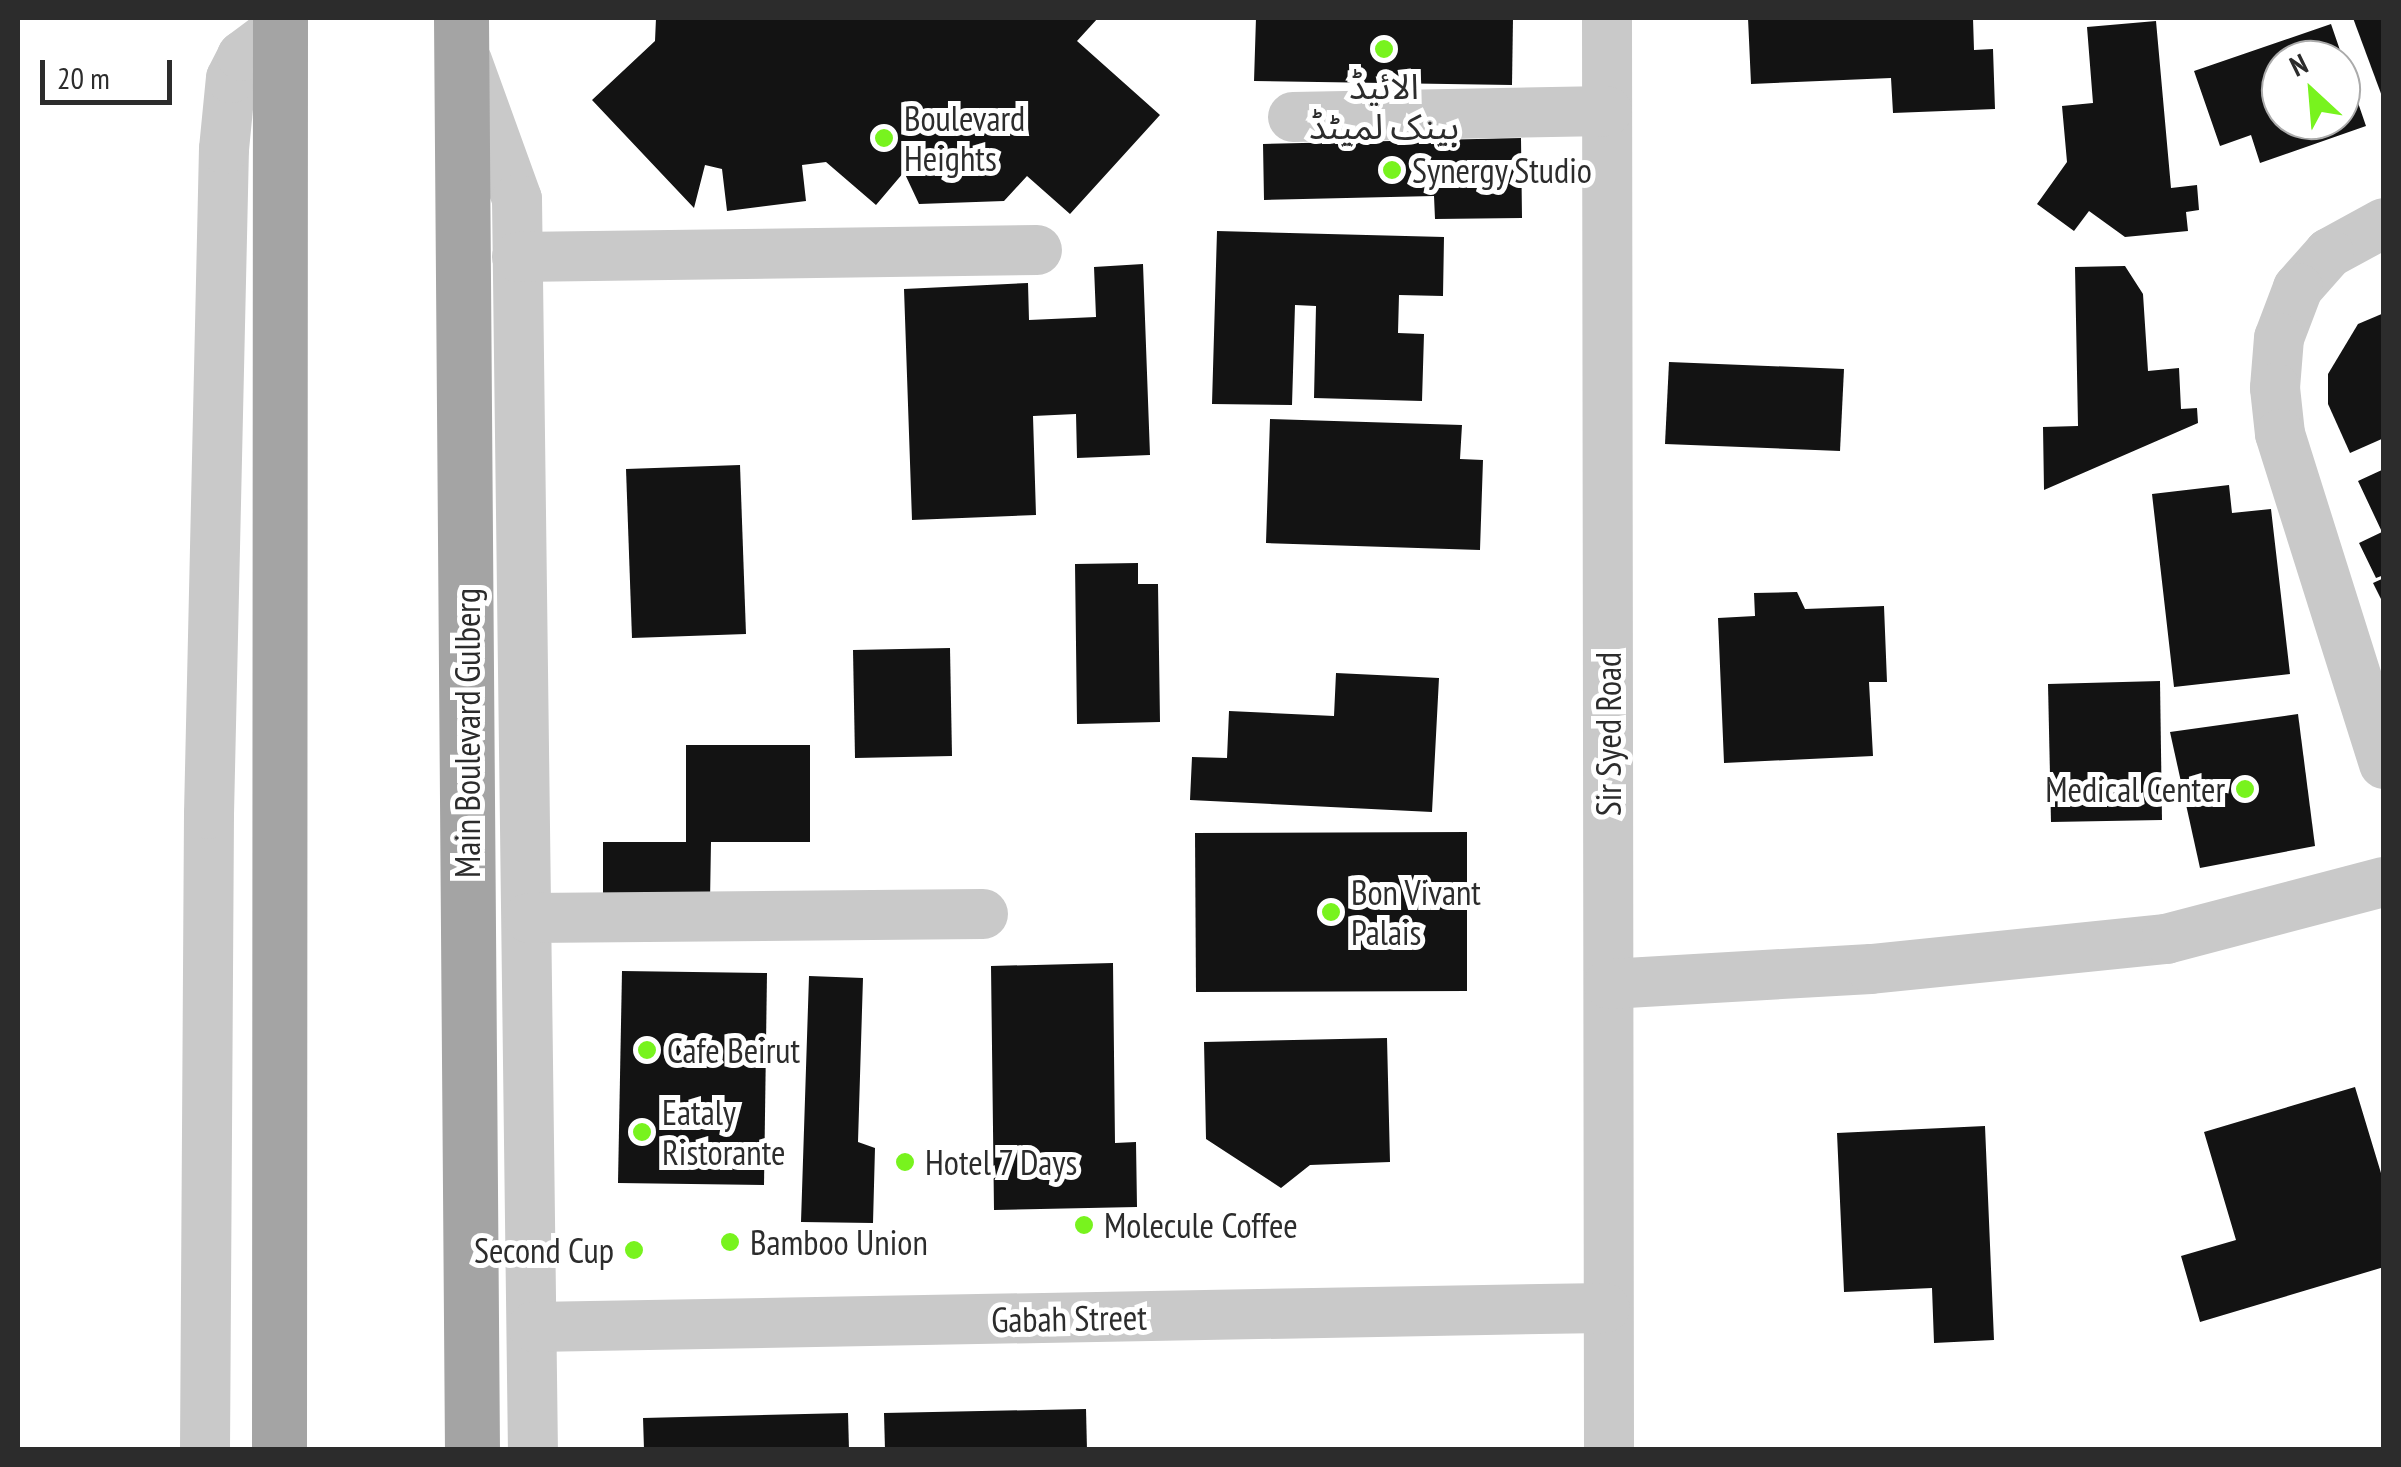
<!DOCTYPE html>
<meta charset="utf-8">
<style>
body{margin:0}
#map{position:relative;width:2401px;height:1467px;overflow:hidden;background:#fff;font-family:"PT Sans Narrow","Noto Sans Arabic",sans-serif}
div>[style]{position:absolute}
.building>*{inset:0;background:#131313}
.minor>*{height:50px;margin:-25px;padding:0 25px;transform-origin:25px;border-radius:25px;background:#c9c9c9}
.major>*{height:55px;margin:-27.5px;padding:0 27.5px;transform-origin:27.5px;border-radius:27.5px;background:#a4a4a4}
.dots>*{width:28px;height:28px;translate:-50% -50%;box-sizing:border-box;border:5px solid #fff;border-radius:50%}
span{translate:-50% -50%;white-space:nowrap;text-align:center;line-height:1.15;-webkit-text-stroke:10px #fff;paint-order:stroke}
.poi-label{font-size:35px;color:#2c2c2c}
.left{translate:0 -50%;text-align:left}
.right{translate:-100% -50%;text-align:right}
.street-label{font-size:35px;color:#2c2c2c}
.frame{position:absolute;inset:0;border:20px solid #2c2c2c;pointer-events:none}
.north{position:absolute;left:2261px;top:40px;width:100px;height:100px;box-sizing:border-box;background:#fff;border:2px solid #ababab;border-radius:50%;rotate:334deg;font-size:28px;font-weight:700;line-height:40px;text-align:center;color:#2c2c2c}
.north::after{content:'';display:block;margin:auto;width:35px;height:45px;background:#78f31e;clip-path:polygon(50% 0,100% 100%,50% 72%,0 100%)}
.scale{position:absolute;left:40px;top:60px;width:132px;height:45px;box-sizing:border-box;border:5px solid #2c2c2c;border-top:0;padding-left:12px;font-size:30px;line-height:35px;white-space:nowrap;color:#2c2c2c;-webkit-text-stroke:8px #fff;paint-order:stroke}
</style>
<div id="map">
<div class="building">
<i style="clip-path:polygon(656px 18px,1098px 18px,1077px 41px,1160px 115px,1070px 214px,1027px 176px,1004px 201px,919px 204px,904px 172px,876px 205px,826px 162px,802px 165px,806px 201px,727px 211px,722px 169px,705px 165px,694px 208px,592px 100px,655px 41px)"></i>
<i style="clip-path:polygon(1256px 18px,1513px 18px,1512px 85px,1254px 81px)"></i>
<i style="clip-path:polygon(1748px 18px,1973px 18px,1974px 50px,1993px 49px,1995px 109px,1893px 113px,1891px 78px,1751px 84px)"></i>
<i style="clip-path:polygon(2353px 18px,2384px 18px,2384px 99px,2383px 99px)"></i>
<i style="clip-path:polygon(2156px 21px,2171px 188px,2197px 185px,2199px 210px,2186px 212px,2188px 231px,2125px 237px,2089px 211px,2074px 231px,2037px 204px,2067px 162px,2062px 106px,2093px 103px,2087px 27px)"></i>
<i style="clip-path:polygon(evenodd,2331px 24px,2366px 126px,2260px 163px,2251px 135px,2220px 146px,2194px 71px,2331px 24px,2281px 60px,2341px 60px,2341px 120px,2281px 120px,2281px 60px)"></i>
<i style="clip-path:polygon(1521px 138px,1522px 218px,1435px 219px,1434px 196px,1264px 200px,1263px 144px)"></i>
<i style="clip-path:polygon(1217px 231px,1444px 237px,1443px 296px,1399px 295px,1398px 333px,1424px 334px,1422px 401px,1314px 398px,1316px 306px,1295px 305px,1292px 405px,1212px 404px)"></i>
<i style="clip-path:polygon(1143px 264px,1150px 455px,1077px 458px,1076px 414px,1033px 416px,1036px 515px,912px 520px,904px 289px,1028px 283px,1029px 320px,1096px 317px,1094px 267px)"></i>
<i style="clip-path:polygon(2125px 266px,2143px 294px,2148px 371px,2179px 368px,2181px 409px,2197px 408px,2198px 423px,2044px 490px,2043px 427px,2078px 426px,2075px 267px)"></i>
<i style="clip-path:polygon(2384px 313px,2384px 438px,2350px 453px,2328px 404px,2328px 374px,2358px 324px)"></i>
<i style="clip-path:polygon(1669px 362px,1844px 369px,1840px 451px,1665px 444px)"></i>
<i style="clip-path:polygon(1270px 419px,1462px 425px,1460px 459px,1483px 460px,1480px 550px,1266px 543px)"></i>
<i style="clip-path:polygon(740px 465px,746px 634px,632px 638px,626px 469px)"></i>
<i style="clip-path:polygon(2384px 469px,2384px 575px,2376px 578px,2359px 543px,2382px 532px,2358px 481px)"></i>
<i style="clip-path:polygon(2229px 485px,2232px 513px,2271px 509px,2290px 674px,2174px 687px,2152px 494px)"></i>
<i style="clip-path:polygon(1138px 563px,1138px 584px,1158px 584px,1160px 722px,1077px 724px,1075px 564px)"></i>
<i style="clip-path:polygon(2384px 578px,2384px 605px,2373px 583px)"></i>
<i style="clip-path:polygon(1797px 592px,1805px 609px,1884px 606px,1887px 682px,1869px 682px,1873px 756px,1724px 763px,1718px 618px,1755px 616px,1754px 593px)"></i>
<i style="clip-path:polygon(950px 648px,952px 756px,855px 758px,853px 650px)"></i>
<i style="clip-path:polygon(1336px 673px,1439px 678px,1432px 812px,1190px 800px,1192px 757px,1227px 758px,1229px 711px,1334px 716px)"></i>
<i style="clip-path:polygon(2160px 681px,2162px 820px,2051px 822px,2048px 684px)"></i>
<i style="clip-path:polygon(2298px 714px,2315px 846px,2200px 868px,2170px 732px)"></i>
<i style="clip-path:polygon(686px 745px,810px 745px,810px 842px,711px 842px,710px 902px,603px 903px,603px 842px,686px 842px)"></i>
<i style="clip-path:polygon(1467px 832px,1467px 991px,1196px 992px,1195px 833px)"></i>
<i style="clip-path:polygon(1113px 963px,1115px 1143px,1136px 1142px,1137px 1207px,994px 1210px,991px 966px)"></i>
<i style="clip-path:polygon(622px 971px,767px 973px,764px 1185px,618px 1183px)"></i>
<i style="clip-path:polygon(809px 976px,863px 978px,858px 1142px,875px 1148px,873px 1223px,801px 1222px)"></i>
<i style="clip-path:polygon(1387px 1038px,1390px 1162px,1310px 1165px,1281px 1188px,1206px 1139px,1204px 1042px)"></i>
<i style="clip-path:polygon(2355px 1087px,2384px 1183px,2384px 1267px,2200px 1322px,2181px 1256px,2236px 1240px,2204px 1132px)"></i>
<i style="clip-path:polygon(1985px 1126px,1994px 1340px,1934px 1343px,1932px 1288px,1844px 1292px,1837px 1133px)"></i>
<i style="clip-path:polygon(1086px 1409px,1087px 1450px,885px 1450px,884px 1413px)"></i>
<i style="clip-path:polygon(848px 1413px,849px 1450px,644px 1450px,643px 1418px)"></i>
</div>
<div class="minor">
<i style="left:1607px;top:18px;width:1432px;rotate:89.92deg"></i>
<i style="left:467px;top:61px;width:147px;rotate:70.1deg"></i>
<i style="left:517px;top:199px;width:1251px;rotate:89.27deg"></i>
<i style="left:1293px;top:117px;width:314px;rotate:-1.1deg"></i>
<i style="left:2384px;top:223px;width:63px;rotate:151.4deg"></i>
<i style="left:2329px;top:253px;width:47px;rotate:131.5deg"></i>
<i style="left:2298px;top:288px;width:53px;rotate:110.8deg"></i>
<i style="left:2279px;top:338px;width:50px;rotate:94.6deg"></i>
<i style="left:2275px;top:388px;width:46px;rotate:83.8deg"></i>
<i style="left:2280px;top:434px;width:346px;rotate:72.5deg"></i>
<i style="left:517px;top:257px;width:520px;rotate:-0.77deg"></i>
<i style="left:529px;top:918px;width:454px;rotate:-0.5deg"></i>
<i style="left:1609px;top:984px;width:262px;rotate:-3.3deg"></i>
<i style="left:1871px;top:969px;width:297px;rotate:-5.8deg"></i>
<i style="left:2166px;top:939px;width:225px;rotate:-14.7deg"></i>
<i style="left:533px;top:1327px;width:1072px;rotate:-1.02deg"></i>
<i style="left:205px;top:1450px;width:636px;rotate:-89.64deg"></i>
<i style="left:209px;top:814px;width:665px;rotate:-88.71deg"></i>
<i style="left:224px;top:149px;width:71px;rotate:-84.4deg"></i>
<i style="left:231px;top:78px;width:25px;rotate:-63deg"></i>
<i style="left:242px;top:56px;width:47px;rotate:-36.4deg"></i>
</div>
<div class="major">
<i style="left:461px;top:18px;width:1432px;rotate:89.56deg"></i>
<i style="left:279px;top:1450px;width:1432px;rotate:-89.96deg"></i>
</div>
<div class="dots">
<i style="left:1384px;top:49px;background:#78f31e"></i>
<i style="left:884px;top:138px;background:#78f31e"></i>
<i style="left:1392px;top:170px;background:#78f31e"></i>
<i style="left:2245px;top:789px;background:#78f31e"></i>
<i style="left:1331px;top:912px;background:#78f31e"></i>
<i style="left:647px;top:1050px;background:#78f31e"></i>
<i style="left:642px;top:1132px;background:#78f31e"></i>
<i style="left:905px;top:1162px;background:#78f31e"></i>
<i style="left:1084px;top:1225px;background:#78f31e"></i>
<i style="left:730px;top:1242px;background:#78f31e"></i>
<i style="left:634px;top:1250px;background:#78f31e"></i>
</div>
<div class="poi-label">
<span style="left:1384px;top:106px">الائیڈ<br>بینک لمیٹڈ</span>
<span class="left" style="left:904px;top:138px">Boulevard<br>Heights</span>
<span class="left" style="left:1412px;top:170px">Synergy Studio</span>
<span class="right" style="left:2225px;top:789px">Medical Center</span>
<span class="left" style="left:1351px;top:912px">Bon Vivant<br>Palais</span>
<span class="left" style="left:667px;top:1050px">Cafe Beirut</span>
<span class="left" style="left:662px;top:1132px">Eataly<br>Ristorante</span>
<span class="left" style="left:925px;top:1162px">Hotel 7 Days</span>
<span class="left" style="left:1104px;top:1225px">Molecule Coffee</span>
<span class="left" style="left:750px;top:1242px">Bamboo Union</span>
<span class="right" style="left:614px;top:1250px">Second Cup</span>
</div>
<div class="street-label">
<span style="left:467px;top:733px;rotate:-90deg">Main Boulevard Gulberg</span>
<span style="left:1608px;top:734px;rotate:-90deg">Sir Syed Road</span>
<span style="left:1069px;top:1318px;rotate:-1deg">Gabah Street</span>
</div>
<div class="frame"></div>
<div class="north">N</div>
<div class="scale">20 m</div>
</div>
